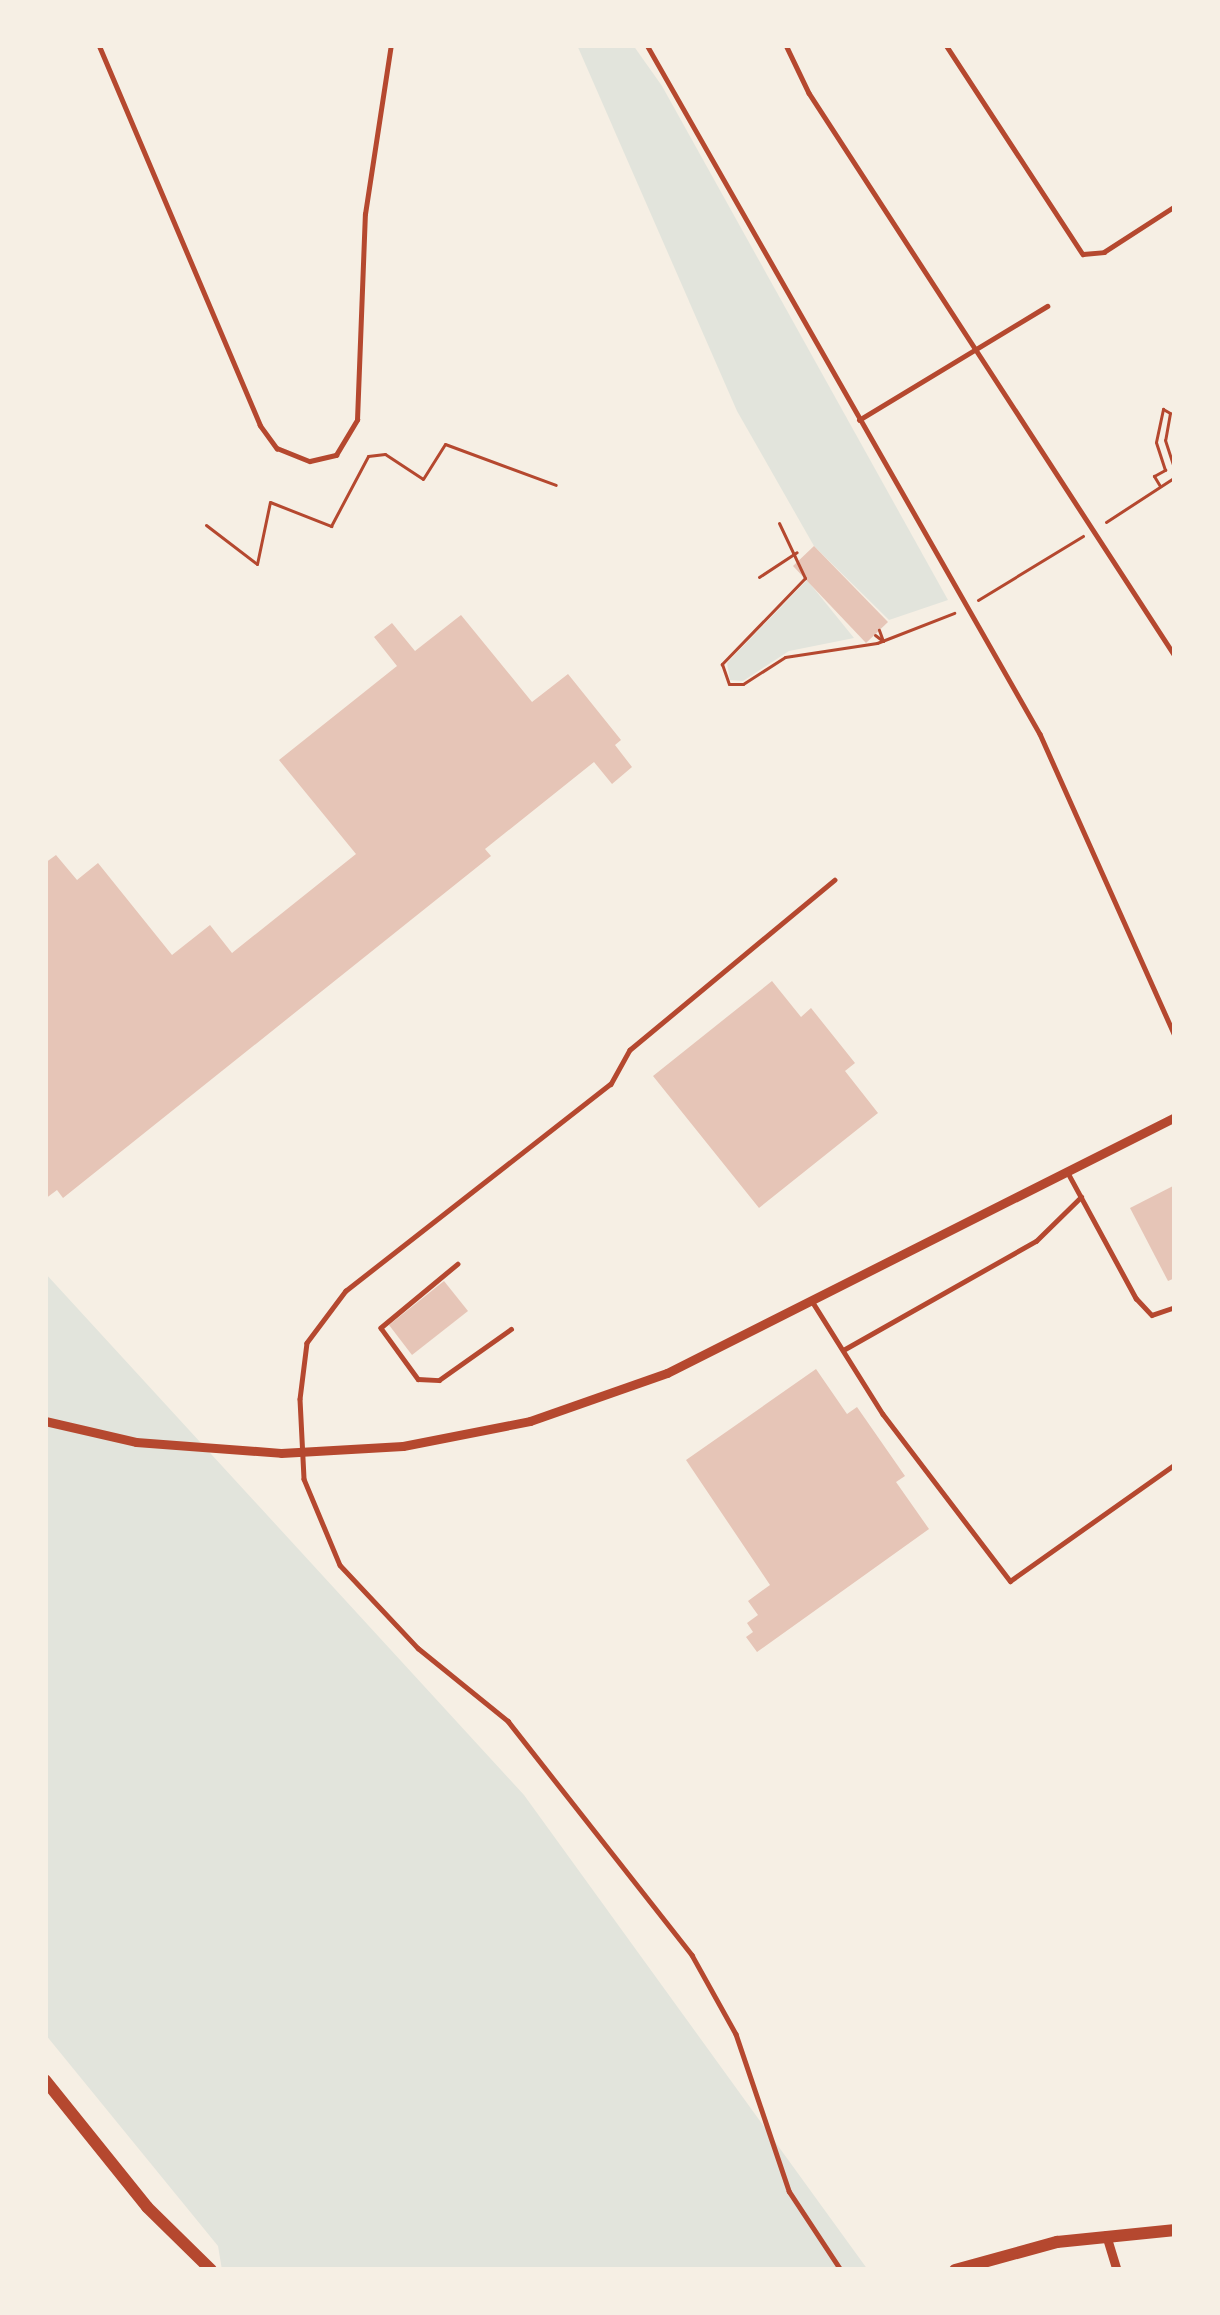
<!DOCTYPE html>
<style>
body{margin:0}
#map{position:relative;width:1220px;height:2315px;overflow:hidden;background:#f6efe4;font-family:Figtree,sans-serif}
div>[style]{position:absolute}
.green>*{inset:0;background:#e2e4dc}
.building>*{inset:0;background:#e6c5b7}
.path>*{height:3px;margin:-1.5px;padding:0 1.5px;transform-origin:1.5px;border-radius:1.5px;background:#b5482f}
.service>*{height:4.5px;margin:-2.25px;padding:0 2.25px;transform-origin:2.25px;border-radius:2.25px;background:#b5482f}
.minor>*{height:9px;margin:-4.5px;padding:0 4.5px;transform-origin:4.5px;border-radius:4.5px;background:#b5482f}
.tertiary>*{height:12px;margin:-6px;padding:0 6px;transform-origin:6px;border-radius:6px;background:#b5482f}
span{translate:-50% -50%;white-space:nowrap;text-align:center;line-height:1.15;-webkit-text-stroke:9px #f6efe4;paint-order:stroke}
.frame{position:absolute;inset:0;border:48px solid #f6efe4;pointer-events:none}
</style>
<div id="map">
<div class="green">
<i style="clip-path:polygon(577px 45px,633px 45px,662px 86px,948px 600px,889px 620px,814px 546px,737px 411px)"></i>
<i style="clip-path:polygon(807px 580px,854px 638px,789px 651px,743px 681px,730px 680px,727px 663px)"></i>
<i style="clip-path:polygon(45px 1273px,524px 1795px,868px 2270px,222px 2270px,218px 2246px,45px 2034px)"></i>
</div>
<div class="building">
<i style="clip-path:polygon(814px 546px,888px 622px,866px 643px,793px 566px)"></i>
<i style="clip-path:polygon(461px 615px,532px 702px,568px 674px,621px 740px,615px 745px,632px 767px,612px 784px,594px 762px,485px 849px,491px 856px,63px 1198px,57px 1190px,45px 1199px,45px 863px,56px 855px,77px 880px,98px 863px,172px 955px,210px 925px,232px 953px,356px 854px,279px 760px,397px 666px,374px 637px,392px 623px,415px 651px)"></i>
<i style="clip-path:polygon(772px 981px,801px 1017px,811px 1008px,855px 1063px,845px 1071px,878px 1113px,759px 1208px,653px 1076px)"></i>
<i style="clip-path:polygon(1175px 1185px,1175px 1278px,1168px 1281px,1130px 1208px)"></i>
<i style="clip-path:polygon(444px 1281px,468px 1311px,412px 1355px,389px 1325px)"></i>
<i style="clip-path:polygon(816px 1369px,847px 1414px,857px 1407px,905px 1476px,896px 1482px,929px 1529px,757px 1652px,746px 1637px,753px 1632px,747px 1623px,758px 1615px,748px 1601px,770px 1585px,686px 1460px)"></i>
</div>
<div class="path">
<i style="left:1160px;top:486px;width:12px;rotate:-121deg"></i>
<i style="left:1154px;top:476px;width:13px;rotate:-29deg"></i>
<i style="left:1165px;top:470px;width:29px;rotate:-108deg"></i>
<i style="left:1156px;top:442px;width:34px;rotate:-78deg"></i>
<i style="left:1163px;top:409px;width:8px;rotate:30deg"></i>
<i style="left:1170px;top:413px;width:27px;rotate:100deg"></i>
<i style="left:1165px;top:440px;width:33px;rotate:72deg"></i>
<i style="left:1106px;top:522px;width:82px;rotate:-33.1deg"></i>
<i style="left:779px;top:523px;width:61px;rotate:64.7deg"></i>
<i style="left:805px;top:578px;width:120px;rotate:134deg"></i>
<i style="left:722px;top:664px;width:21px;rotate:71deg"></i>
<i style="left:729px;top:684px;width:14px"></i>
<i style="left:743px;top:684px;width:50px;rotate:-32.7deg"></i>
<i style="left:785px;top:657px;width:93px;rotate:-8.7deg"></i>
<i style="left:877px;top:643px;width:83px;rotate:-21.3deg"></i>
<i style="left:206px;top:525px;width:64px;rotate:37.4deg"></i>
<i style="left:257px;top:564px;width:63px;rotate:-78.2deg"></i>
<i style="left:270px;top:502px;width:66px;rotate:21.5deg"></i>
<i style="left:331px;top:526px;width:79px;rotate:-62.1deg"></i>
<i style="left:368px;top:456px;width:17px;rotate:-7deg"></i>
<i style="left:385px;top:454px;width:45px;rotate:33.3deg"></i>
<i style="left:423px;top:479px;width:41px;rotate:-57.8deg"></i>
<i style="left:445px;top:444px;width:118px;rotate:20.3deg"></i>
<i style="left:759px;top:577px;width:45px;rotate:-33.3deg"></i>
<i style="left:978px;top:600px;width:123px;rotate:-31.4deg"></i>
<i style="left:875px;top:635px;width:10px;rotate:37deg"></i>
<i style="left:883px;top:641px;width:12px;rotate:-110deg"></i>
</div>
<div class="service">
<i style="left:99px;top:45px;width:413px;rotate:67deg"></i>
<i style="left:260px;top:425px;width:29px;rotate:54deg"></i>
<i style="left:277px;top:448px;width:35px;rotate:22deg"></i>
<i style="left:310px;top:461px;width:27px;rotate:-13deg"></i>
<i style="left:336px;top:455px;width:41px;rotate:-59deg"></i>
<i style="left:357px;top:420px;width:206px;rotate:-87.8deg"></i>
<i style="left:365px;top:214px;width:171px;rotate:-81.3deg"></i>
<i style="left:647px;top:45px;width:793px;rotate:60.3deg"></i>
<i style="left:1040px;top:734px;width:331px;rotate:65.9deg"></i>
<i style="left:786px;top:45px;width:53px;rotate:64.4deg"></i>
<i style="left:809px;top:93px;width:672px;rotate:56.97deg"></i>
<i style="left:946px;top:45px;width:250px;rotate:56.8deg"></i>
<i style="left:1083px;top:254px;width:21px;rotate:-5deg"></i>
<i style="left:1104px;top:252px;width:85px;rotate:-32.9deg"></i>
<i style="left:859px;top:420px;width:220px;rotate:-31.2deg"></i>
<i style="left:835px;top:880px;width:266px;rotate:140.3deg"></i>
<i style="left:630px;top:1050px;width:39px;rotate:119deg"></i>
<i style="left:611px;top:1084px;width:336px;rotate:142deg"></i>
<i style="left:346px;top:1291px;width:65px;rotate:126.9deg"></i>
<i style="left:307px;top:1343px;width:56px;rotate:97.1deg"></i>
<i style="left:300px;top:1399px;width:80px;rotate:87.1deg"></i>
<i style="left:304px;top:1479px;width:93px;rotate:67.3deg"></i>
<i style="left:340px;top:1565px;width:114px;rotate:46.8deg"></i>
<i style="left:418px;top:1648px;width:116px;rotate:39deg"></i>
<i style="left:508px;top:1721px;width:298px;rotate:51.8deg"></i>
<i style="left:692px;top:1955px;width:90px;rotate:60.9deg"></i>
<i style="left:736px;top:2034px;width:166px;rotate:71.3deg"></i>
<i style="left:789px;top:2191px;width:95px;rotate:56.6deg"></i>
<i style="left:1067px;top:1171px;width:145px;rotate:61.5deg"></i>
<i style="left:1136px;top:1298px;width:23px;rotate:47deg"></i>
<i style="left:1152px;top:1315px;width:24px;rotate:-19deg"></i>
<i style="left:458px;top:1264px;width:100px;rotate:140.3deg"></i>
<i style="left:381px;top:1328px;width:63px;rotate:54deg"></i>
<i style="left:418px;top:1379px;width:21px;rotate:3deg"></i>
<i style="left:439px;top:1380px;width:88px;rotate:-35.3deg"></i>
<i style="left:812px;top:1301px;width:133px;rotate:57.9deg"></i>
<i style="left:883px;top:1414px;width:210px;rotate:52.7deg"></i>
<i style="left:1010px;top:1581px;width:202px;rotate:-35.3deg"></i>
<i style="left:845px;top:1349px;width:219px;rotate:-29.5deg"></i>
<i style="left:1036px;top:1241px;width:63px;rotate:-44.4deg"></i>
</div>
<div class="minor">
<i style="left:45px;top:1421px;width:93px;rotate:13deg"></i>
<i style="left:136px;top:1442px;width:145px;rotate:4.3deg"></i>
<i style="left:281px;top:1453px;width:122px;rotate:-3.3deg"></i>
<i style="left:403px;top:1446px;width:129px;rotate:-11.1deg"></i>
<i style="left:530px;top:1421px;width:145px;rotate:-19.3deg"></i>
<i style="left:667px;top:1373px;width:569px;rotate:-26.75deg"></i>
<i style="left:1106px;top:2235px;width:37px;rotate:73deg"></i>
</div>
<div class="tertiary">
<i style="left:45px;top:2080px;width:163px;rotate:51.2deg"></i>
<i style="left:147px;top:2207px;width:90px;rotate:44.5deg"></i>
<i style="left:955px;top:2270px;width:106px;rotate:-15.4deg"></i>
<i style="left:1057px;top:2242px;width:119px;rotate:-5.8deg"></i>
</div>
<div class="frame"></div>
</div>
